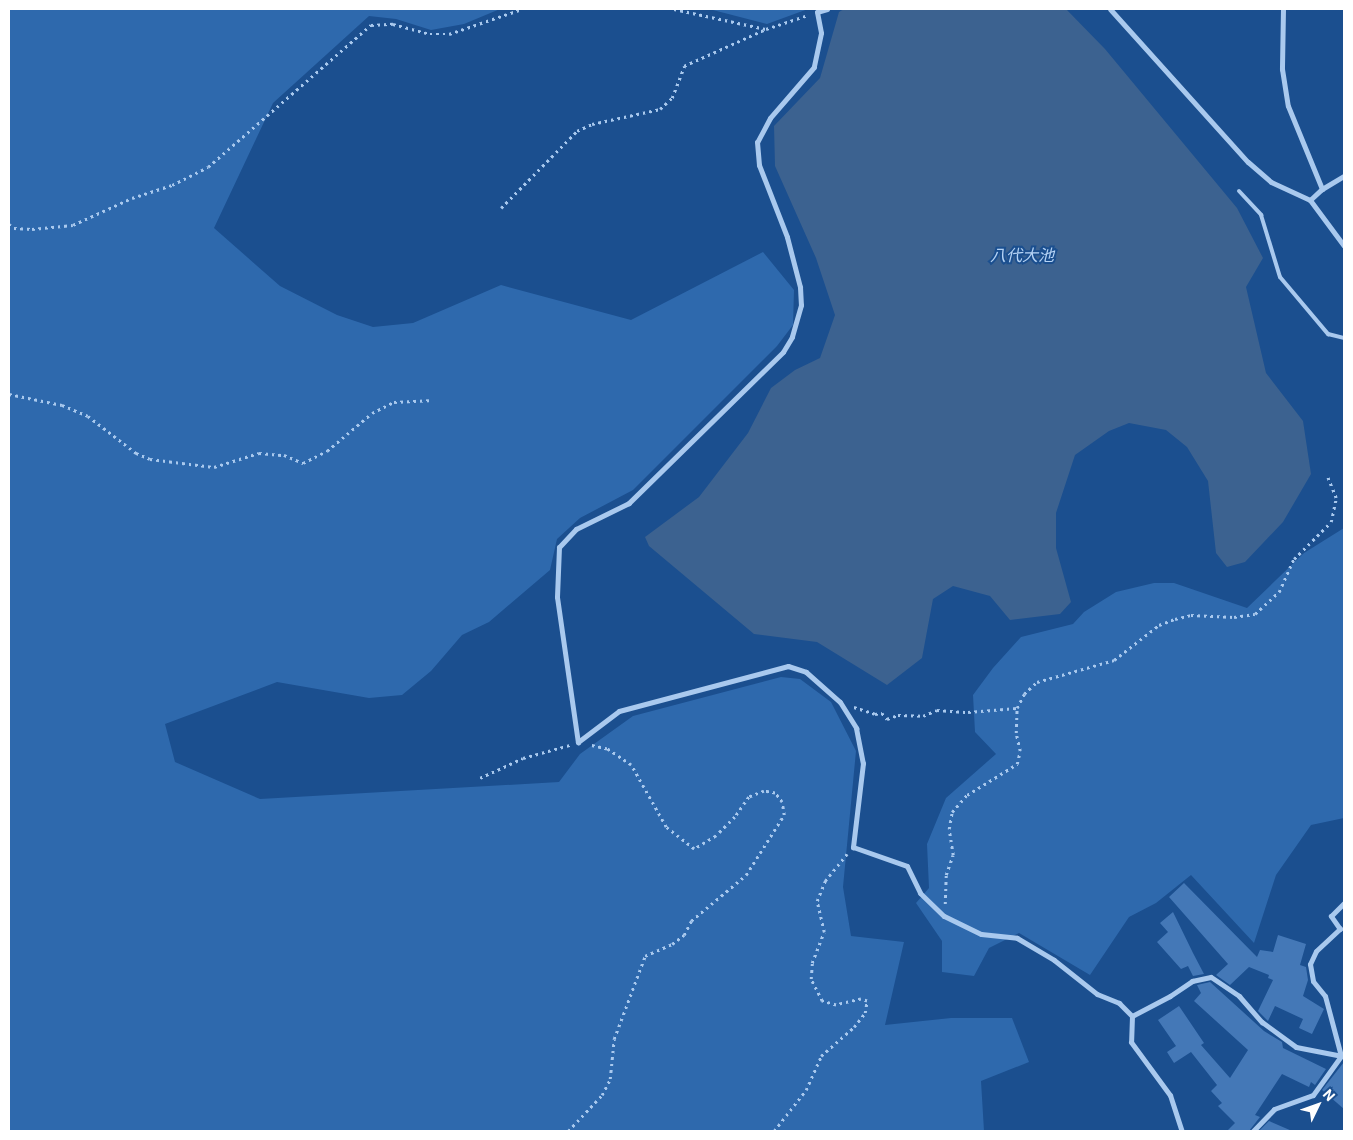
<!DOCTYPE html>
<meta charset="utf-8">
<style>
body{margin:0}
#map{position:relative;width:1353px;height:1140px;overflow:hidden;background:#1b4f8f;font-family:Roboto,"Noto Sans JP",sans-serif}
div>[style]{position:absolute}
.green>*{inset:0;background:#2e69ad}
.water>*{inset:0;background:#3c6290}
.building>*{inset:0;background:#4478b7}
.path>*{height:2.5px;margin-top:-1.25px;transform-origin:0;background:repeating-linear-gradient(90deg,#a9c9ee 0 2.5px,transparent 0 6.5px)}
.lane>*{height:4px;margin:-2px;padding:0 2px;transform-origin:2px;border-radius:2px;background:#a9c9ee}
.street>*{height:5px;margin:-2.5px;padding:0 2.5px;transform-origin:2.5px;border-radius:2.5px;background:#a9c9ee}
span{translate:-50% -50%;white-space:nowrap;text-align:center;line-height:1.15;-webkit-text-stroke:4px #1b4f8f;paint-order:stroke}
.water-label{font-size:16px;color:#b5d3f5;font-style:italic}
.frame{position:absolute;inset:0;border:10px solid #fff;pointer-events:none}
.north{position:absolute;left:1293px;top:1080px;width:50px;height:50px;-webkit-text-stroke:4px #1b4f8f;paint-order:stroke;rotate:48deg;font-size:14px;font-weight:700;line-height:20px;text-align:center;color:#fff}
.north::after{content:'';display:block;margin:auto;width:18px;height:22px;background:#fff;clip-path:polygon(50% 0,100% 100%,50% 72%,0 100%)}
</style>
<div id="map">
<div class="green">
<i style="clip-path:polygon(9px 9px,500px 9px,464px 24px,431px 30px,396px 19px,369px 16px,273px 103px,214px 228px,280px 286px,337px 315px,373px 327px,413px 323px,501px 285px,631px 320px,763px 252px,794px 290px,793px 325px,777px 346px,633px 490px,580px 518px,557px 539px,550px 570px,489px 622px,462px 635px,431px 671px,402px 695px,369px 698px,277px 682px,165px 724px,175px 762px,260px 799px,559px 782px,580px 754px,633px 716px,781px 677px,800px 679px,831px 702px,856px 751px,843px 887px,851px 936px,904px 942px,885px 1025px,951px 1018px,1012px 1018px,1029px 1062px,981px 1081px,984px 1131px,9px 1131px)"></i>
<i style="clip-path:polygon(709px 9px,808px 9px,767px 24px)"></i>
<i style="clip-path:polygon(1344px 528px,1344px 818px,1311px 825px,1276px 875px,1254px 943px,1191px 875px,1156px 903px,1129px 917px,1090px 975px,1019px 933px,989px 948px,974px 976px,942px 972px,942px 941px,916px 903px,929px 888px,927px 844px,946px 798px,996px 754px,975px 732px,973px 695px,993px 668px,1021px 637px,1073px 624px,1084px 612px,1116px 592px,1154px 583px,1174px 583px,1247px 608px,1304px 553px)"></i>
</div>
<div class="water">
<i style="clip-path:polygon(844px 9px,1066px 9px,1105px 49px,1237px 208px,1263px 258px,1246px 287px,1266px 373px,1303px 421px,1311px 474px,1283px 522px,1245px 562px,1227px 567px,1216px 553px,1208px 481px,1187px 447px,1166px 430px,1129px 423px,1109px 431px,1075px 455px,1056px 513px,1056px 548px,1071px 602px,1060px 614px,1010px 620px,990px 596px,953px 586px,933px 599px,922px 658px,887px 685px,817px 642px,754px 634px,649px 546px,645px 537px,699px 497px,748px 433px,771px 388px,795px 370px,820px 358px,835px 315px,816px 258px,775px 166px,774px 126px,820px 78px,839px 12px)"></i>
</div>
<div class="building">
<i style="clip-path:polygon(1184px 883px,1257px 957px,1260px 950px,1273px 952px,1278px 935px,1306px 944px,1300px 965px,1306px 967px,1308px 980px,1303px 996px,1324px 1009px,1312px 1034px,1299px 1028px,1303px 1019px,1275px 1006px,1268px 1021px,1258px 1011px,1273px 980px,1268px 978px,1269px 975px,1249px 967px,1230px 985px,1216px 975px,1228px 964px,1169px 897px)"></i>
<i style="clip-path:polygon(1173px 912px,1193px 953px,1204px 974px,1193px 976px,1188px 966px,1181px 969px,1157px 942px,1168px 932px,1160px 923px)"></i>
<i style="clip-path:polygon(1210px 982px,1264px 1031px,1282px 1042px,1283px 1048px,1326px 1069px,1315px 1085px,1311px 1082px,1309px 1087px,1282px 1074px,1255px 1115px,1260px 1117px,1249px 1131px,1227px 1131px,1235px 1123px,1218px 1106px,1222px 1103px,1211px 1091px,1217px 1085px,1191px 1052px,1174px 1063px,1167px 1052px,1176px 1046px,1158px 1020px,1179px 1006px,1204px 1043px,1201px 1045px,1230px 1078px,1248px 1050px,1194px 1001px,1201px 993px,1197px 985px)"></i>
<i style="clip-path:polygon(1344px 1062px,1344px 1109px,1322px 1090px)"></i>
<i style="clip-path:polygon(1269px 1121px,1292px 1131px,1259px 1131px)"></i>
</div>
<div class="path">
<i style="left:674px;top:9px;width:94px;rotate:12.3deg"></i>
<i style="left:766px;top:29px;width:44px;rotate:-18.4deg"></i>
<i style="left:501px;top:208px;width:108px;rotate:-45.4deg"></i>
<i style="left:577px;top:131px;width:17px;rotate:-25deg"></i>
<i style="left:592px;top:124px;width:70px;rotate:-12.4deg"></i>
<i style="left:660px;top:109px;width:16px;rotate:-43deg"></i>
<i style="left:672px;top:98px;width:34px;rotate:-69deg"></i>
<i style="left:684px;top:66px;width:90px;rotate:-24.3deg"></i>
<i style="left:9px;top:224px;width:6px;rotate:39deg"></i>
<i style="left:14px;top:228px;width:18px;rotate:3deg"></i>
<i style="left:32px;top:229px;width:41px;rotate:-5.6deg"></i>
<i style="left:73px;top:225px;width:65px;rotate:-24.6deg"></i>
<i style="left:132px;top:198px;width:42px;rotate:-18deg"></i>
<i style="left:172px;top:185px;width:40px;rotate:-26.6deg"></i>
<i style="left:208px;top:167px;width:216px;rotate:-41.1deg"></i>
<i style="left:371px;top:25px;width:22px;rotate:-3deg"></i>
<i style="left:393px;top:24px;width:38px;rotate:15deg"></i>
<i style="left:430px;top:34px;width:19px"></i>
<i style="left:449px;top:34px;width:77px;rotate:-18.9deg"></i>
<i style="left:9px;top:394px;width:54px;rotate:11.7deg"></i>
<i style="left:62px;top:405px;width:28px;rotate:23deg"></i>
<i style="left:88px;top:416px;width:61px;rotate:37.6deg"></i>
<i style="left:136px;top:453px;width:15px;rotate:23deg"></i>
<i style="left:150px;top:459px;width:64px;rotate:7.1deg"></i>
<i style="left:214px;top:467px;width:47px;rotate:-17.3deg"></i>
<i style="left:259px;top:453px;width:25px;rotate:5deg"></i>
<i style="left:284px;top:455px;width:21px;rotate:23deg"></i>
<i style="left:303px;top:463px;width:27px;rotate:-27deg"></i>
<i style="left:327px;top:451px;width:59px;rotate:-40.2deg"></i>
<i style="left:372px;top:413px;width:25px;rotate:-27deg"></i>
<i style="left:394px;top:402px;width:35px;rotate:-3deg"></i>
<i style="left:854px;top:707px;width:22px;rotate:18deg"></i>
<i style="left:875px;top:714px;width:7px;rotate:-8deg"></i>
<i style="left:882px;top:713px;width:8px;rotate:50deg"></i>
<i style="left:887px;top:719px;width:12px;rotate:-20deg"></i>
<i style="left:898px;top:715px;width:25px;rotate:2deg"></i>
<i style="left:923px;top:716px;width:15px;rotate:-23deg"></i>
<i style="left:937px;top:710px;width:31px;rotate:4deg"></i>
<i style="left:968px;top:712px;width:49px;rotate:-4.7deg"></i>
<i style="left:480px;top:778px;width:47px;rotate:-24.9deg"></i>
<i style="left:523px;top:758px;width:49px;rotate:-15.5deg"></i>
<i style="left:945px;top:904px;width:29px;rotate:-88deg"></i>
<i style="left:946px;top:875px;width:21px;rotate:-71deg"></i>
<i style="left:953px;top:855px;width:26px;rotate:-99deg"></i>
<i style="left:949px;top:829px;width:17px;rotate:-80deg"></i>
<i style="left:952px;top:812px;width:23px;rotate:-49deg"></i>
<i style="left:967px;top:795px;width:59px;rotate:-31.8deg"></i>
<i style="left:1017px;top:764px;width:13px;rotate:-77deg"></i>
<i style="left:1020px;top:751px;width:18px;rotate:-103deg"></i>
<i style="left:1016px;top:733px;width:25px;rotate:-88deg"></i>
<i style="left:1017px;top:708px;width:16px;rotate:-63deg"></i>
<i style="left:1024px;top:694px;width:18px;rotate:-43deg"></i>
<i style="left:1037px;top:682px;width:80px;rotate:-15.9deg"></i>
<i style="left:1114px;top:660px;width:57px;rotate:-37.9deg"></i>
<i style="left:1159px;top:625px;width:17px;rotate:-21deg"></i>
<i style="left:1175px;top:619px;width:16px;rotate:-14deg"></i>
<i style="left:1191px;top:615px;width:43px;rotate:2.7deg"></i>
<i style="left:1234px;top:617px;width:21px;rotate:-8deg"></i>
<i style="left:1255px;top:614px;width:33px;rotate:-43deg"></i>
<i style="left:1279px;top:592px;width:36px;rotate:-66deg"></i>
<i style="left:1294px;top:559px;width:52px;rotate:-45deg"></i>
<i style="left:1331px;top:522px;width:25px;rotate:-78deg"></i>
<i style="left:1336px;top:498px;width:22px;rotate:-112deg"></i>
<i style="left:568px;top:1131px;width:50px;rotate:-46.6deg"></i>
<i style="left:602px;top:1095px;width:18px;rotate:-63deg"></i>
<i style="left:610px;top:1079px;width:40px;rotate:-84.3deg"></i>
<i style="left:614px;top:1039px;width:89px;rotate:-69.5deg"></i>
<i style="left:645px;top:956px;width:30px;rotate:-24deg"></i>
<i style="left:672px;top:944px;width:15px;rotate:-37deg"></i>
<i style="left:684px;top:935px;width:16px;rotate:-63deg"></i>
<i style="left:691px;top:921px;width:72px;rotate:-39.9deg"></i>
<i style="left:746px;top:875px;width:71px;rotate:-57.7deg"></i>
<i style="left:784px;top:815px;width:13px;rotate:-99deg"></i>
<i style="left:782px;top:802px;width:11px;rotate:-128deg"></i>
<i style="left:775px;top:793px;width:11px;rotate:-170deg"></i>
<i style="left:764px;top:791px;width:16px;rotate:158deg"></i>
<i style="left:749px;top:797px;width:24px;rotate:125deg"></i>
<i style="left:735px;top:817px;width:27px;rotate:135deg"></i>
<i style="left:716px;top:836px;width:26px;rotate:149deg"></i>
<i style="left:694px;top:849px;width:36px;rotate:-142deg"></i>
<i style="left:666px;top:827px;width:71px;rotate:-119.4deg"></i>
<i style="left:631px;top:765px;width:29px;rotate:-146deg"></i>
<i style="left:607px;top:749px;width:18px;rotate:-167deg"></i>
<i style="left:774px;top:1131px;width:52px;rotate:-52deg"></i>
<i style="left:806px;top:1090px;width:37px;rotate:-66deg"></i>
<i style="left:821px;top:1056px;width:44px;rotate:-41.3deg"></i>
<i style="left:854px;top:1027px;width:18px;rotate:-52deg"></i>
<i style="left:865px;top:1013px;width:12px;rotate:-81deg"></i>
<i style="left:867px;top:1001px;width:6px;rotate:-162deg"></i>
<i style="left:861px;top:999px;width:26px;rotate:167deg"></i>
<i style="left:836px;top:1005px;width:15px;rotate:-164deg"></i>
<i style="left:822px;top:1001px;width:25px;rotate:-117deg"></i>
<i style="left:811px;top:979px;width:16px;rotate:-86deg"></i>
<i style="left:812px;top:963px;width:33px;rotate:-69deg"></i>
<i style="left:824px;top:932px;width:32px;rotate:-103deg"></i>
<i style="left:817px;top:901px;width:22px;rotate:-68deg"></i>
<i style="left:825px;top:881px;width:35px;rotate:-51deg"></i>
</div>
<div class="lane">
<i style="left:1239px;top:191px;width:33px;rotate:47deg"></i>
<i style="left:1261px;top:215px;width:65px;rotate:73deg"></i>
<i style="left:1280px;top:277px;width:75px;rotate:49.9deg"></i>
<i style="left:1328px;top:334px;width:16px;rotate:14deg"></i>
</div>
<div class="street">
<i style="left:827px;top:9px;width:10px;rotate:163deg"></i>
<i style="left:817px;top:12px;width:21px;rotate:79deg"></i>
<i style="left:821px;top:33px;width:35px;rotate:102deg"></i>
<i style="left:814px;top:67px;width:67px;rotate:130.8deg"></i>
<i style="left:770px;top:118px;width:27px;rotate:118deg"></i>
<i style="left:757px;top:142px;width:23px;rotate:85deg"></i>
<i style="left:759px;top:165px;width:77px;rotate:68.7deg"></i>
<i style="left:787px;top:237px;width:52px;rotate:75.4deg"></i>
<i style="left:800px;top:287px;width:18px;rotate:87deg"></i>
<i style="left:801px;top:305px;width:33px;rotate:106deg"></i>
<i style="left:792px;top:337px;width:17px;rotate:121deg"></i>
<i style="left:783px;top:352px;width:216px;rotate:135.6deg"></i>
<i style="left:629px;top:503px;width:59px;rotate:153.9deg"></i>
<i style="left:576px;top:529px;width:25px;rotate:133deg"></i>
<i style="left:559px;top:547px;width:50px;rotate:92.3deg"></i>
<i style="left:557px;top:597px;width:147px;rotate:81.8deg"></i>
<i style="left:578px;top:742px;width:51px;rotate:-37.1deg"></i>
<i style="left:619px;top:711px;width:175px;rotate:-14.9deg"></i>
<i style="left:788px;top:666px;width:19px;rotate:18deg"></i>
<i style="left:806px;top:672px;width:45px;rotate:41.4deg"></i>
<i style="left:840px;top:702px;width:31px;rotate:58deg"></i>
<i style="left:856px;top:728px;width:36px;rotate:79deg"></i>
<i style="left:863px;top:763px;width:85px;rotate:96.8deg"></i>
<i style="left:853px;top:847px;width:57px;rotate:19.4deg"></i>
<i style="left:907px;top:866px;width:30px;rotate:64deg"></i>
<i style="left:920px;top:893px;width:33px;rotate:44deg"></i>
<i style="left:944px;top:916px;width:41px;rotate:25.9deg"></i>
<i style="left:981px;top:934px;width:36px;rotate:6deg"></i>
<i style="left:1017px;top:938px;width:43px;rotate:30.7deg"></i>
<i style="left:1054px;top:960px;width:55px;rotate:38.3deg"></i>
<i style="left:1097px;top:994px;width:24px;rotate:22deg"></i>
<i style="left:1119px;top:1003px;width:18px;rotate:45deg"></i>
<i style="left:1132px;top:1016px;width:26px;rotate:92deg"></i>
<i style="left:1131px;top:1042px;width:66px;rotate:53.7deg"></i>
<i style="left:1170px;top:1095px;width:38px;rotate:72deg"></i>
<i style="left:1110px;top:9px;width:206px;rotate:48deg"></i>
<i style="left:1248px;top:162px;width:30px;rotate:41deg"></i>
<i style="left:1271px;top:182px;width:43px;rotate:24.8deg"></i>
<i style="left:1310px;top:200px;width:57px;rotate:53.5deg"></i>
<i style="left:1283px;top:9px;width:60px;rotate:91deg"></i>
<i style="left:1282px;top:69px;width:37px;rotate:81deg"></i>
<i style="left:1288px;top:106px;width:90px;rotate:67.7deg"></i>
<i style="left:1310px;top:200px;width:16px;rotate:-43deg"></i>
<i style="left:1322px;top:189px;width:26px;rotate:-31deg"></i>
<i style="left:1132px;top:1016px;width:43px;rotate:-27.8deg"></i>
<i style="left:1170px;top:996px;width:27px;rotate:-34deg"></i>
<i style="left:1192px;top:981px;width:19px;rotate:-12deg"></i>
<i style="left:1211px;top:977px;width:34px;rotate:34deg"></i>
<i style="left:1239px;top:996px;width:35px;rotate:49deg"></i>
<i style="left:1262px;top:1022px;width:42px;rotate:36.3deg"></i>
<i style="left:1296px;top:1047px;width:47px;rotate:11.1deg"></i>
<i style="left:1253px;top:1131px;width:30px;rotate:-46deg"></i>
<i style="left:1274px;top:1109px;width:41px;rotate:-19.7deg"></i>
<i style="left:1313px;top:1095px;width:48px;rotate:-54.3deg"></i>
<i style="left:1341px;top:1056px;width:62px;rotate:-104.9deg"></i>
<i style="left:1325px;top:996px;width:19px;rotate:-129deg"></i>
<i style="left:1313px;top:981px;width:17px;rotate:-100deg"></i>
<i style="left:1310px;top:964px;width:14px;rotate:-65deg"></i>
<i style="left:1316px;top:951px;width:33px;rotate:-43deg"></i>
<i style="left:1340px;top:929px;width:16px;rotate:-125deg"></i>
<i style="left:1331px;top:916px;width:18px;rotate:-45deg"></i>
</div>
<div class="water-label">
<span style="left:1022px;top:256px">八代大池</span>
</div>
<div class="frame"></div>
<div class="north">N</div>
</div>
